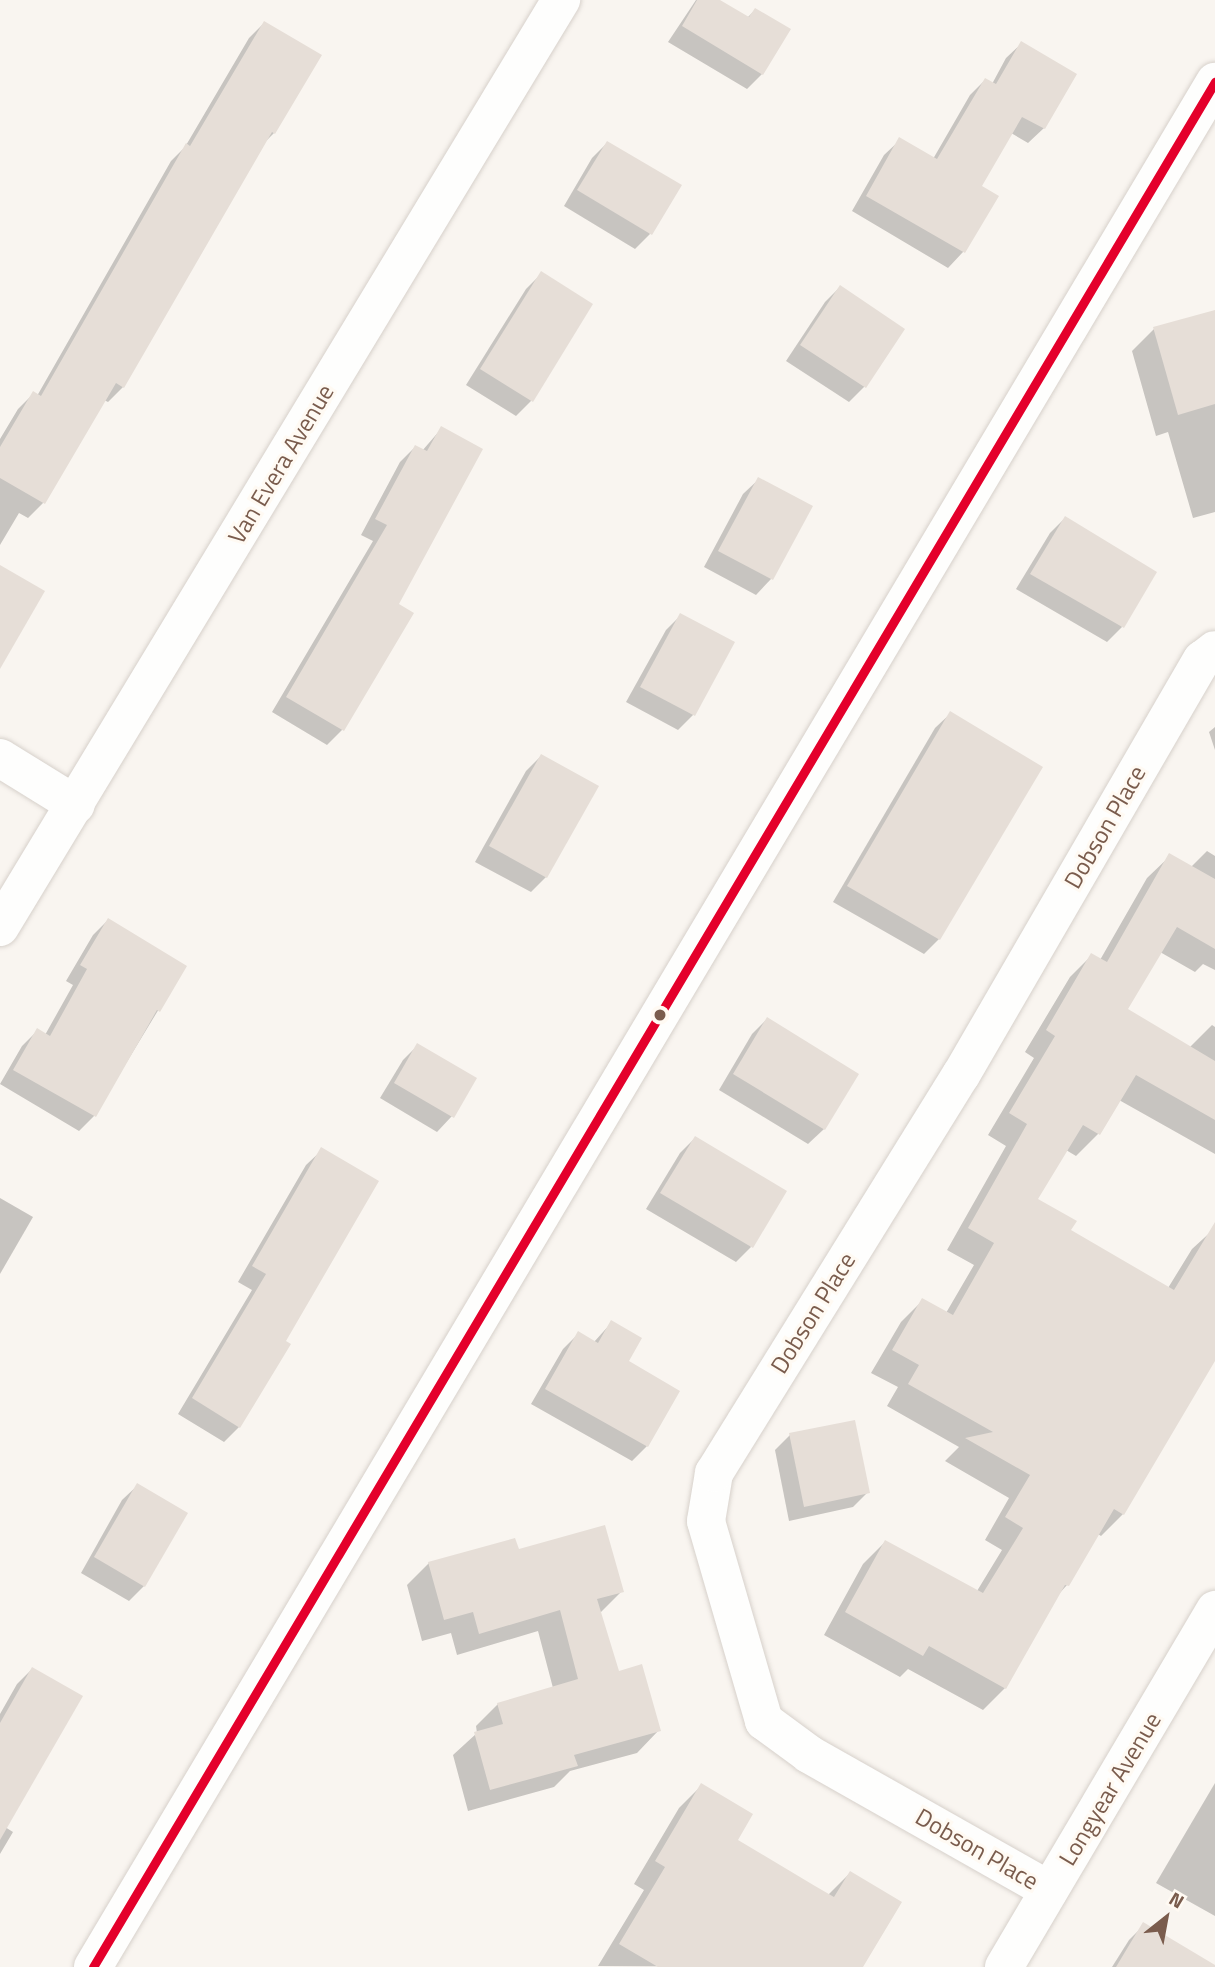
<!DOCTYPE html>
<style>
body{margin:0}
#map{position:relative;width:1215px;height:1967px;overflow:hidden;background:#f9f5f0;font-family:"Titillium Web",sans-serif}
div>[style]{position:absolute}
.shadow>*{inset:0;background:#0003}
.building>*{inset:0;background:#e6ded7}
.roads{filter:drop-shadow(0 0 2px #d7d1cb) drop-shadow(0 0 2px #d7d1cb)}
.street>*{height:38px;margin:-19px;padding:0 19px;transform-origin:19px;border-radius:19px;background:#fefefd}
.bus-1>*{height:9px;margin:-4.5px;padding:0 4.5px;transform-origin:4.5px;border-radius:4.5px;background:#e4002b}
.dots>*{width:19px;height:19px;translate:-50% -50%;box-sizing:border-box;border:4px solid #fffaf3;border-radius:50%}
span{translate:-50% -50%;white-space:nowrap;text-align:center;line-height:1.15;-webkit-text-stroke:6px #fffaf3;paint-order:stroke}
.street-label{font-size:24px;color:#7a5c4d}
.north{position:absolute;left:1131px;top:1883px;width:70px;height:70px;-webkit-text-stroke:5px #fffaf3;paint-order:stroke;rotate:31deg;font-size:19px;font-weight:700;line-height:28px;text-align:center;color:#7a5c4d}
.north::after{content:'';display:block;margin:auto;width:24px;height:32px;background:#7a5c4d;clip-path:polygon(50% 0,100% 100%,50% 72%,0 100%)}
</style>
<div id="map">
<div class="shadow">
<i style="clip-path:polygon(696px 0,716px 0,747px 18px,755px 10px,762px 74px,747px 89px,668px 42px)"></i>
<i style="clip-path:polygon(264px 23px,274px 133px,263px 144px,123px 387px,108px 402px,104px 400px,43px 503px,28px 518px,19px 513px,0 545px,0 439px,18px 409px,33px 394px,37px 396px,171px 161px,185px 147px,249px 38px)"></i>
<i style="clip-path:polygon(1022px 43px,1044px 128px,1028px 143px,1011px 133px,980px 187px,997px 196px,963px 252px,948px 268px,852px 211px,884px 155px,900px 140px,933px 159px,970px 95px,985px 80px,992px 84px,1006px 58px)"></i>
<i style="clip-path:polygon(607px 143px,650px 234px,635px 249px,564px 206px,592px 158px)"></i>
<i style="clip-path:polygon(541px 274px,531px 401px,516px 416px,466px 385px,526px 289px)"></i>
<i style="clip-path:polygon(840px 287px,903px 330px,864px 387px,849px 402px,786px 361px,825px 302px)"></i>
<i style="clip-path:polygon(1154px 329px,1215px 331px,1215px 512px,1193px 518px,1168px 432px,1156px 436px,1132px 351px)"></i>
<i style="clip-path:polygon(441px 429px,397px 605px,343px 729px,327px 745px,272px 712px,373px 541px,361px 535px,400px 462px,415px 447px,422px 451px)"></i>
<i style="clip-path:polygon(759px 479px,810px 507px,771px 579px,756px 595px,704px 567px,743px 494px)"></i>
<i style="clip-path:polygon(1065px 518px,1122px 627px,1107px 642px,1016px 589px,1050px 533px)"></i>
<i style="clip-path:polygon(681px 615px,693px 715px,678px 730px,626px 702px,666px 630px)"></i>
<i style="clip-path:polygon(951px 713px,939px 939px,924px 954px,833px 902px,935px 728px)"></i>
<i style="clip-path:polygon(1215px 727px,1215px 750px,1209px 732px)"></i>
<i style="clip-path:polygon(541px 756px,546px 877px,531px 892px,475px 862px,526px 771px)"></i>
<i style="clip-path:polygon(1207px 851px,1215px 856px,1215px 970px,1203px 964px,1195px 972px,1160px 952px,1125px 1010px,1189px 1048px,1212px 1025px,1215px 1027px,1215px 1154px,1119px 1100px,1098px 1134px,1076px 1156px,1066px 1150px,1036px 1199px,1069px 1231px,1168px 1288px,1192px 1249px,1215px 1228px,1215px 1359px,1123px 1514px,1101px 1536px,1098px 1534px,1067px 1585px,1058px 1595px,1005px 1688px,983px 1710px,908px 1669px,900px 1677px,824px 1635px,863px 1564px,885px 1542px,977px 1591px,1002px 1550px,985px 1540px,1009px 1498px,945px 1461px,959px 1447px,887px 1406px,898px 1387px,871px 1373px,901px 1322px,923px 1300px,946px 1313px,974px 1265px,947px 1250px,1006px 1146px,988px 1135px,1034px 1058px,1025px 1052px,1070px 977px,1092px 955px,1100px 960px,1147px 878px,1170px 856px,1191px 867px)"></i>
<i style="clip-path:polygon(108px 920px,185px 966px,94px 1116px,79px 1131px,0 1084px,22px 1046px,37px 1031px,45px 1035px,73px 985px,66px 981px,93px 935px)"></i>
<i style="clip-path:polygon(767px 1019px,824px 1129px,808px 1144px,719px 1090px,752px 1034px)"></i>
<i style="clip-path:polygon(418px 1045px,452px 1116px,437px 1132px,380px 1098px,403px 1060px)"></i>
<i style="clip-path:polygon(695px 1138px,751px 1247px,736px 1262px,646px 1209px,680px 1153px)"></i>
<i style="clip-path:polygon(322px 1150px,284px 1341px,239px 1427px,224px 1442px,178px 1414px,252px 1290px,238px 1282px,306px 1165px)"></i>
<i style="clip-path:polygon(0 1198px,33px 1217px,0 1274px)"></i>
<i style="clip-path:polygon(612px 1322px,627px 1361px,647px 1446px,632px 1461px,531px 1404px,563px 1349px,578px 1334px,594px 1342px)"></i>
<i style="clip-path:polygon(790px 1435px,868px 1492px,853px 1507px,789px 1521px,775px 1450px)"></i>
<i style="clip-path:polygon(138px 1485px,144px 1586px,129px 1601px,81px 1573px,122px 1500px)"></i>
<i style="clip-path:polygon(517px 1551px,622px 1591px,600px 1613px,618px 1673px,659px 1730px,637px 1753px,570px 1771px,554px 1787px,468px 1811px,453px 1755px,477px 1733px,476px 1726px,498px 1704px,553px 1688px,538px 1631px,457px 1655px,451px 1633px,422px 1641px,407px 1585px,429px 1563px)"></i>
<i style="clip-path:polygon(32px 1669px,5px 1827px,13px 1832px,0 1854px,0 1714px,17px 1684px)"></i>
<i style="clip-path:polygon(1215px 1783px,1215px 1916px,1156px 1883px)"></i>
<i style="clip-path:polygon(701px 1786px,735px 1841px,828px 1895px,850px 1873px,861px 1967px,598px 1966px,644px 1890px,634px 1884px,679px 1808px)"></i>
<i style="clip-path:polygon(1144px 1925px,1203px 1967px,1112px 1967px,1129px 1940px)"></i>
</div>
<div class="building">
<i style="clip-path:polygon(697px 0,720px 0,749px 17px,755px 8px,791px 29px,763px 75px,682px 26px)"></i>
<i style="clip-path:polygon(264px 21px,322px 55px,275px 134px,272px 132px,124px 388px,116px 383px,45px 504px,0 478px,0 447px,33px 391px,41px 396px,186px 143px,190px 146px)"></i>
<i style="clip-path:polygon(1021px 41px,1077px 74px,1045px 129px,1022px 117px,982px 186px,999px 196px,965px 253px,866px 196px,899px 137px,937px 159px,985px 78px,996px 84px)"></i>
<i style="clip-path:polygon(607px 141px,682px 185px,652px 235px,577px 190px)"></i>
<i style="clip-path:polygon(541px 271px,593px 304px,533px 402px,480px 369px)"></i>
<i style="clip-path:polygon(840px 285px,905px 329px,866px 388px,800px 345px)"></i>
<i style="clip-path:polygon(1215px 310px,1215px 404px,1178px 415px,1153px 327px)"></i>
<i style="clip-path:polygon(441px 426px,483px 449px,399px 604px,414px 613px,344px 731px,286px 697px,387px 525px,375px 519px,415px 445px,427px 451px)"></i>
<i style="clip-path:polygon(758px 477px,813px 506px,773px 580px,718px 551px)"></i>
<i style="clip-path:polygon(1065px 516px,1157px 572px,1124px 628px,1030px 574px)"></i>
<i style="clip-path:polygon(0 565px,45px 591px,0 669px)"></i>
<i style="clip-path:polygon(680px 613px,735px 642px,695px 716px,640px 687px)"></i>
<i style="clip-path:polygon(950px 711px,1043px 767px,940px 940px,847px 886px)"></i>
<i style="clip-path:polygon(541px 754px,599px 786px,547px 878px,489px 846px)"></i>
<i style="clip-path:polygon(1169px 853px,1215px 879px,1215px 949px,1177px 927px,1128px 1009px,1215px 1061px,1215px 1120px,1136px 1075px,1100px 1135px,1083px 1125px,1038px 1199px,1077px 1221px,1071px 1230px,1174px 1290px,1215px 1222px,1215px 1361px,1124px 1515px,1114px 1509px,1069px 1586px,1065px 1585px,1006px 1689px,929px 1646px,923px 1656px,845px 1612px,885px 1540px,983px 1593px,1023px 1528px,1005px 1517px,1030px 1475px,965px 1438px,993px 1432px,908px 1384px,919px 1365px,892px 1350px,922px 1298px,953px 1315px,994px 1243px,968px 1228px,1027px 1124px,1009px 1113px,1055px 1036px,1046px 1030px,1091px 953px,1107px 962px)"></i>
<i style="clip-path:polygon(108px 918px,187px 966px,160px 1012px,157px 1010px,96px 1117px,13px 1070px,37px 1028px,50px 1036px,87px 969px,80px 965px)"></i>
<i style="clip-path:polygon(767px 1017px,859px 1074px,825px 1130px,733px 1074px)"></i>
<i style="clip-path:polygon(417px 1043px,477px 1078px,454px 1118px,394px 1083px)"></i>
<i style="clip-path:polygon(695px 1136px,787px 1191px,753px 1248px,660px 1193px)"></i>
<i style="clip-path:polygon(321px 1147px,379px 1181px,286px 1341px,291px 1344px,240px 1428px,192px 1398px,266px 1274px,252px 1266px)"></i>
<i style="clip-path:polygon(611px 1320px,642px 1338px,629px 1361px,680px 1391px,648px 1447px,545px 1389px,578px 1331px,598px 1343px)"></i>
<i style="clip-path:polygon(855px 1420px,870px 1493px,804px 1507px,789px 1433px)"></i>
<i style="clip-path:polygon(137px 1483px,188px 1513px,145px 1587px,94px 1557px)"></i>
<i style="clip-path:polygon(605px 1525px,624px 1592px,597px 1599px,619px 1671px,642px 1664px,661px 1731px,574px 1755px,578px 1766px,490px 1790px,474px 1732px,503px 1724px,497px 1703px,578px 1679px,560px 1610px,479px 1634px,473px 1612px,444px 1620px,428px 1562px,515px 1538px,519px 1549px)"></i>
<i style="clip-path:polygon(32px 1667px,83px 1696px,0 1840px,0 1723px)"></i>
<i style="clip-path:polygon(701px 1783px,753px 1814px,738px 1840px,815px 1886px,834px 1897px,850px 1871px,902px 1902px,863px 1967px,658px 1967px,619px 1944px,665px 1867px,655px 1861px)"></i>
<i style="clip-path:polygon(1143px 1922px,1215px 1965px,1215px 1967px,1116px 1967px)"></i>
</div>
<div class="roads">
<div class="street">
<i style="left:0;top:758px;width:89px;rotate:31.7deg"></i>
<i style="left:0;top:927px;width:1084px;rotate:-58.82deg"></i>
<i style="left:1049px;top:1890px;width:276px;rotate:-150.5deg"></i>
<i style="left:809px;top:1754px;width:56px;rotate:-143.7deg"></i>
<i style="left:764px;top:1721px;width:208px;rotate:-106.2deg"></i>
<i style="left:706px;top:1521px;width:49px;rotate:-80.5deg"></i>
<i style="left:714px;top:1473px;width:468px;rotate:-58.2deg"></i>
<i style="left:961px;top:1075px;width:480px;rotate:-59.9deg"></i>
<i style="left:1202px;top:660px;width:16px;rotate:-38deg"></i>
<i style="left:93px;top:1967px;width:2194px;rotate:-59.24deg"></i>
<i style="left:1004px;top:1967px;width:415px;rotate:-59.4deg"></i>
</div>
</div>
<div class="bus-1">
<i style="left:93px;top:1967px;width:2194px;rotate:-59.24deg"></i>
</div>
<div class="dots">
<i style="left:660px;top:1015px;background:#7a5c4d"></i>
</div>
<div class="street-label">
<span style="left:281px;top:464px;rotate:-59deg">Van Evera Avenue</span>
<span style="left:1105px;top:827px;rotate:-60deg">Dobson Place</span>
<span style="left:813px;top:1313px;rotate:-58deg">Dobson Place</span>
<span style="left:1110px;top:1789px;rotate:-59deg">Longyear Avenue</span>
<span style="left:977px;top:1849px;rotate:30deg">Dobson Place</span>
</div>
<div class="north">N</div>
</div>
